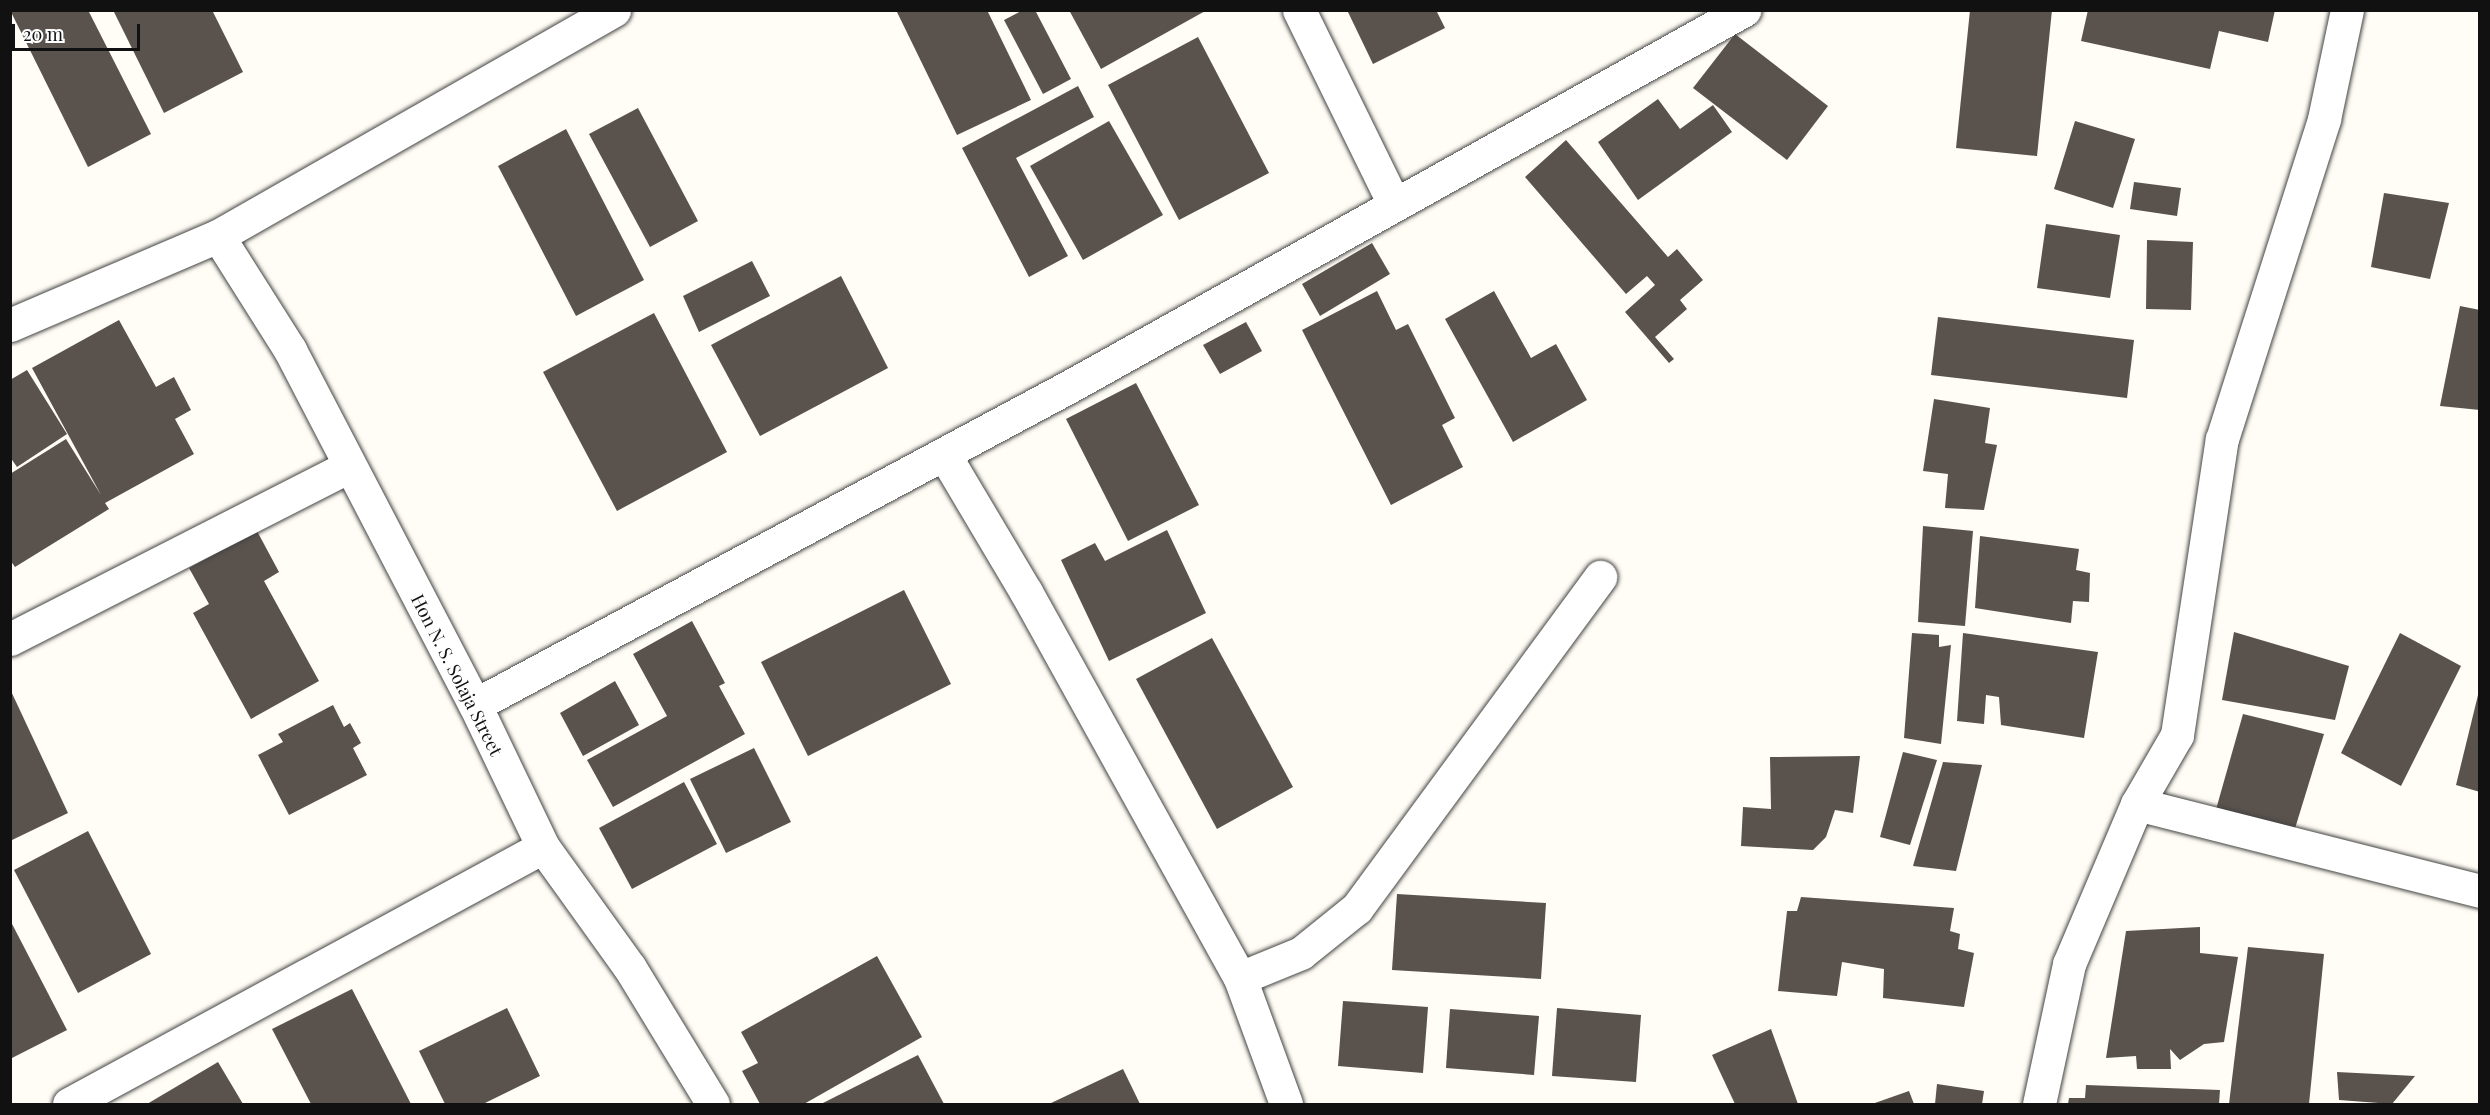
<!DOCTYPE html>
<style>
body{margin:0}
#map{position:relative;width:2490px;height:1115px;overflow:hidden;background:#fffdf5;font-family:"Playfair Display",serif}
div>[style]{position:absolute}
.building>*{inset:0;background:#5a524d}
.roads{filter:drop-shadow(0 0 2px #444) drop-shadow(0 0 2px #444)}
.minor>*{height:33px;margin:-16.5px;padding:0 16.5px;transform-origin:16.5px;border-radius:16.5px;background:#fff}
span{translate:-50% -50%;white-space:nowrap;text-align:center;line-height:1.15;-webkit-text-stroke:6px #fff;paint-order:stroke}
.street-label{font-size:18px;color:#111}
.frame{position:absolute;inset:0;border:12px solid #111;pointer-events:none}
.scale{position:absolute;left:12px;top:24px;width:128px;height:27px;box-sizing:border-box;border:3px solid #111;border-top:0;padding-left:8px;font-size:18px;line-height:21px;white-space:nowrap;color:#111;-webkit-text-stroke:4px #fff;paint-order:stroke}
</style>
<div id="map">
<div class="building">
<i style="clip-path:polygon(10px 10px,88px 10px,151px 134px,88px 167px)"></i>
<i style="clip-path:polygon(113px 10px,212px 10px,243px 72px,164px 113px)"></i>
<i style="clip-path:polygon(896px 10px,987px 10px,1031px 100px,957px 135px)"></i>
<i style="clip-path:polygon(1023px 10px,1035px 10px,1071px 79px,1043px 94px,1004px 20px)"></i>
<i style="clip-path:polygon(1069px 10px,1207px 10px,1101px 69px)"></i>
<i style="clip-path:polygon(1347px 10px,1436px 10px,1445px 28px,1373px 64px)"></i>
<i style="clip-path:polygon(1970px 10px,2052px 10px,2037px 156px,1956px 148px)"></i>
<i style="clip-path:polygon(2088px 10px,2275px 10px,2268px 42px,2219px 31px,2210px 69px,2081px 41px)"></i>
<i style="clip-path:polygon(1735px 34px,1828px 106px,1787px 160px,1693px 88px)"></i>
<i style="clip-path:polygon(1198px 37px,1269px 173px,1179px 220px,1108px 85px)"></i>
<i style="clip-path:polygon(1078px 86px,1094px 117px,1016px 158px,1068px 256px,1029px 277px,962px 148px)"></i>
<i style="clip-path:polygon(1658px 99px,1680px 129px,1713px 105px,1732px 132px,1638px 200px,1598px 142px)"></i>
<i style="clip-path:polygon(638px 108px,698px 221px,650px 247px,589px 134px)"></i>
<i style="clip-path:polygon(1109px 121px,1163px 215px,1083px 260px,1030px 166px)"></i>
<i style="clip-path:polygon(2075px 121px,2135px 139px,2113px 208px,2054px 189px)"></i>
<i style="clip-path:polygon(566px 129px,644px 280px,576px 316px,498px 166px)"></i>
<i style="clip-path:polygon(1566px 140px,1668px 257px,1677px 249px,1703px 280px,1680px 300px,1687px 309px,1655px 337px,1674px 359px,1669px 363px,1625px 312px,1655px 285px,1647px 276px,1626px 294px,1525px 177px)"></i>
<i style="clip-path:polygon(2134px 182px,2181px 188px,2177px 216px,2130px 209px)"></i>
<i style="clip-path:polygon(2384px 193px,2449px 203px,2430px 279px,2371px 267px)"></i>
<i style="clip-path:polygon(2046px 224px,2120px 235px,2110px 298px,2037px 288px)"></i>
<i style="clip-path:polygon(2147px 240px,2193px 242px,2191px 310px,2146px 309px)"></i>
<i style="clip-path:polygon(1372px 243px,1390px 274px,1320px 316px,1302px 284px)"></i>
<i style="clip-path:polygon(752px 261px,770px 296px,699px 332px,683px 296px)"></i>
<i style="clip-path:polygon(841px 276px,888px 368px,760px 436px,711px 345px)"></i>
<i style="clip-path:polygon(1377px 291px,1396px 330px,1408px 324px,1455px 418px,1442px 425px,1463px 467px,1391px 505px,1302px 330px)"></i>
<i style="clip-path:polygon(1494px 291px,1531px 358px,1556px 344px,1587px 400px,1513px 442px,1445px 319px)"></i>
<i style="clip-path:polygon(2460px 306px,2480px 310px,2480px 410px,2440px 406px)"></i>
<i style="clip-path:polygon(654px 313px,727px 452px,617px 511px,543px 372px)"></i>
<i style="clip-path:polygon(1938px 317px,2134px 340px,2127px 398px,1931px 375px)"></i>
<i style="clip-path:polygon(119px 320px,156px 387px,174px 377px,191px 410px,175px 419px,194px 454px,105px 503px,109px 509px,15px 567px,10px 560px,10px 474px,66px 439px,101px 495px,32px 368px)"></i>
<i style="clip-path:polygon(1246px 322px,1262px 351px,1220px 374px,1203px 345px)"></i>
<i style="clip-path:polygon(27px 370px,67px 434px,17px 467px,10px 457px,10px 380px)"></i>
<i style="clip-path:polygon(1136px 383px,1199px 505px,1128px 541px,1066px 419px)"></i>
<i style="clip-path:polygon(1934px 399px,1990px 408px,1985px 443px,1997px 445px,1984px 510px,1945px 508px,1948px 474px,1923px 471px)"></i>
<i style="clip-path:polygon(1923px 526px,1973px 531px,1965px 626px,1918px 622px)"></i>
<i style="clip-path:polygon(1167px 530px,1206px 613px,1109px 661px,1061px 560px,1095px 543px,1105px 561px)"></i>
<i style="clip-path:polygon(257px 531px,279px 572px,264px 581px,319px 681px,251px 719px,193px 613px,209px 604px,189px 568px)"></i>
<i style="clip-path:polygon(1980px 536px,2079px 549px,2076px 570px,2090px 573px,2089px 602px,2073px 601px,2071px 623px,1975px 608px)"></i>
<i style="clip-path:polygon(904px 590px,951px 684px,808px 756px,761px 662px)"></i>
<i style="clip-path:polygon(692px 621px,725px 683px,719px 686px,745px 734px,613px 807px,587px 760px,667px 716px,633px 654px)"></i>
<i style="clip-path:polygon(2234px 632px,2349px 666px,2335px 720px,2222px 700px)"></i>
<i style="clip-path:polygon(1912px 633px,1939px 635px,1939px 647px,1951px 645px,1941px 744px,1904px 738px)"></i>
<i style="clip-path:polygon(1963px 633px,2098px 652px,2084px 738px,2001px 725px,1999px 697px,1986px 695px,1984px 724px,1957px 721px)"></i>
<i style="clip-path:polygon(2400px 633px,2461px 666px,2401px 786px,2341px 753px)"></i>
<i style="clip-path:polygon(1212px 638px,1293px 787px,1217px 829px,1136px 679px)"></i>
<i style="clip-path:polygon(615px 681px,639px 725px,583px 756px,560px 713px)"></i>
<i style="clip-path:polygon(10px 689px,68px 813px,10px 841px)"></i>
<i style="clip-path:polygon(2479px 691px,2480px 691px,2480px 792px,2456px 785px)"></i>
<i style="clip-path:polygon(333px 705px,344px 727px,350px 723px,361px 743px,353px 748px,367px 775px,289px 815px,258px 755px,283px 742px,278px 734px)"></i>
<i style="clip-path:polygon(2243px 714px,2324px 734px,2293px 835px,2215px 813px)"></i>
<i style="clip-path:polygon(754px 748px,791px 822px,726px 853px,690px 779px)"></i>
<i style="clip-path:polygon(1903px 752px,1937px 760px,1910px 845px,1880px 837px)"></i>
<i style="clip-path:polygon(1860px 756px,1853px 813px,1835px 810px,1826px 837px,1813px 850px,1741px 846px,1743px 807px,1771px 809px,1770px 757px)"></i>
<i style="clip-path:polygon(1943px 762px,1982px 765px,1956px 871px,1913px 866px)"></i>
<i style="clip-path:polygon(684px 782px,717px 844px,632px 889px,599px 828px)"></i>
<i style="clip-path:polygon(88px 831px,151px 954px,78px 993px,14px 870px)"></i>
<i style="clip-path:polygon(1397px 894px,1546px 903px,1541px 979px,1392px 970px)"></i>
<i style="clip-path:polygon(1801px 897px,1954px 908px,1950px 931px,1960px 934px,1958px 949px,1974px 953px,1964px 1007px,1883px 998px,1884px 969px,1842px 962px,1837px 996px,1778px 991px,1787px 911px,1797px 911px)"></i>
<i style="clip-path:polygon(10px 920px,67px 1030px,10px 1059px)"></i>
<i style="clip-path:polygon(2200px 927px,2200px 953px,2238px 957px,2224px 1042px,2204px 1044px,2180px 1060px,2170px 1049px,2171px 1069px,2137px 1069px,2136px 1056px,2106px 1058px,2126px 931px)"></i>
<i style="clip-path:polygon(2248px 947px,2324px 954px,2309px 1104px,2229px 1104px)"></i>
<i style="clip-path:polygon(877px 956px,922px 1037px,804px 1104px,760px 1104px,742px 1071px,758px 1063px,741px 1032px)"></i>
<i style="clip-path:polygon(352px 989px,411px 1104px,311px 1104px,272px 1029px)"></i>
<i style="clip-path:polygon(1343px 1001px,1428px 1007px,1423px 1073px,1338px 1066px)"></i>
<i style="clip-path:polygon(507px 1008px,540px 1076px,483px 1104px,445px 1104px,419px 1051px)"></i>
<i style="clip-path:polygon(1557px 1008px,1641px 1015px,1636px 1082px,1552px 1076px)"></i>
<i style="clip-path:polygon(1450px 1009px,1539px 1016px,1534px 1075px,1446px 1068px)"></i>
<i style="clip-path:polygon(1771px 1029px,1798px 1104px,1735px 1104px,1712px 1055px)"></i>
<i style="clip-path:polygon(918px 1055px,944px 1104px,821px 1104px)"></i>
<i style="clip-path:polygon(218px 1062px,243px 1104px,147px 1104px)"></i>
<i style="clip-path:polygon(1123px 1069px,1140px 1104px,1049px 1104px)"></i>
<i style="clip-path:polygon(2337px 1072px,2415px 1076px,2392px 1104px,2339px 1100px)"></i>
<i style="clip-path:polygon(1937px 1084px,1984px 1091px,1982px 1104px,1935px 1104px)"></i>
<i style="clip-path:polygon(2086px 1085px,2220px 1090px,2219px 1104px,2068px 1104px,2069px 1098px,2085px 1098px)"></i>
<i style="clip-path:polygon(1909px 1091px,1914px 1104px,1872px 1104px)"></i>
</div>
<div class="roads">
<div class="minor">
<i style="left:1299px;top:10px;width:214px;rotate:63.9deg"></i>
<i style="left:218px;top:236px;width:135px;rotate:57.7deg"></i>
<i style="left:290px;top:350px;width:400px;rotate:62.5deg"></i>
<i style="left:475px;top:705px;width:157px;rotate:64.4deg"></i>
<i style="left:543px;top:847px;width:149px;rotate:54.3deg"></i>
<i style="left:630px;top:968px;width:159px;rotate:58.6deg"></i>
<i style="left:10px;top:325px;width:226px;rotate:-23.2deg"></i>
<i style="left:218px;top:236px;width:456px;rotate:-29.7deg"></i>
<i style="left:944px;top:454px;width:161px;rotate:59.3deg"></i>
<i style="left:1026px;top:592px;width:441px;rotate:61deg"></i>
<i style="left:1240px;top:978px;width:134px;rotate:69.9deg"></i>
<i style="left:10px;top:639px;width:378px;rotate:-27deg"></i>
<i style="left:475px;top:705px;width:677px;rotate:-28.19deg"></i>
<i style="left:1072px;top:385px;width:770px;rotate:-29.16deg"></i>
<i style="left:2137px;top:804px;width:354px;rotate:14.2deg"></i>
<i style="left:1240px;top:978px;width:66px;rotate:-22.3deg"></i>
<i style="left:1301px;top:953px;width:72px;rotate:-38.8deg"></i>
<i style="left:1357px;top:908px;width:411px;rotate:-53.7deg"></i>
<i style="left:69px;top:1104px;width:539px;rotate:-28.47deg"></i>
<i style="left:2039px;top:1104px;width:143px;rotate:-77.9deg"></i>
<i style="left:2069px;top:964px;width:174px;rotate:-67deg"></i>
<i style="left:2137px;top:804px;width:80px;rotate:-59.9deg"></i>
<i style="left:2177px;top:735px;width:299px;rotate:-81.4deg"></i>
<i style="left:2222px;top:439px;width:336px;rotate:-72.3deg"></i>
<i style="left:2324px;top:119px;width:111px;rotate:-78.1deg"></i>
</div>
</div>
<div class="street-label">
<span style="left:457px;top:675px;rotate:63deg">Hon N. S. Solaja Street</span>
</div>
<div class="frame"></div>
<div class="scale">20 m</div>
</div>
